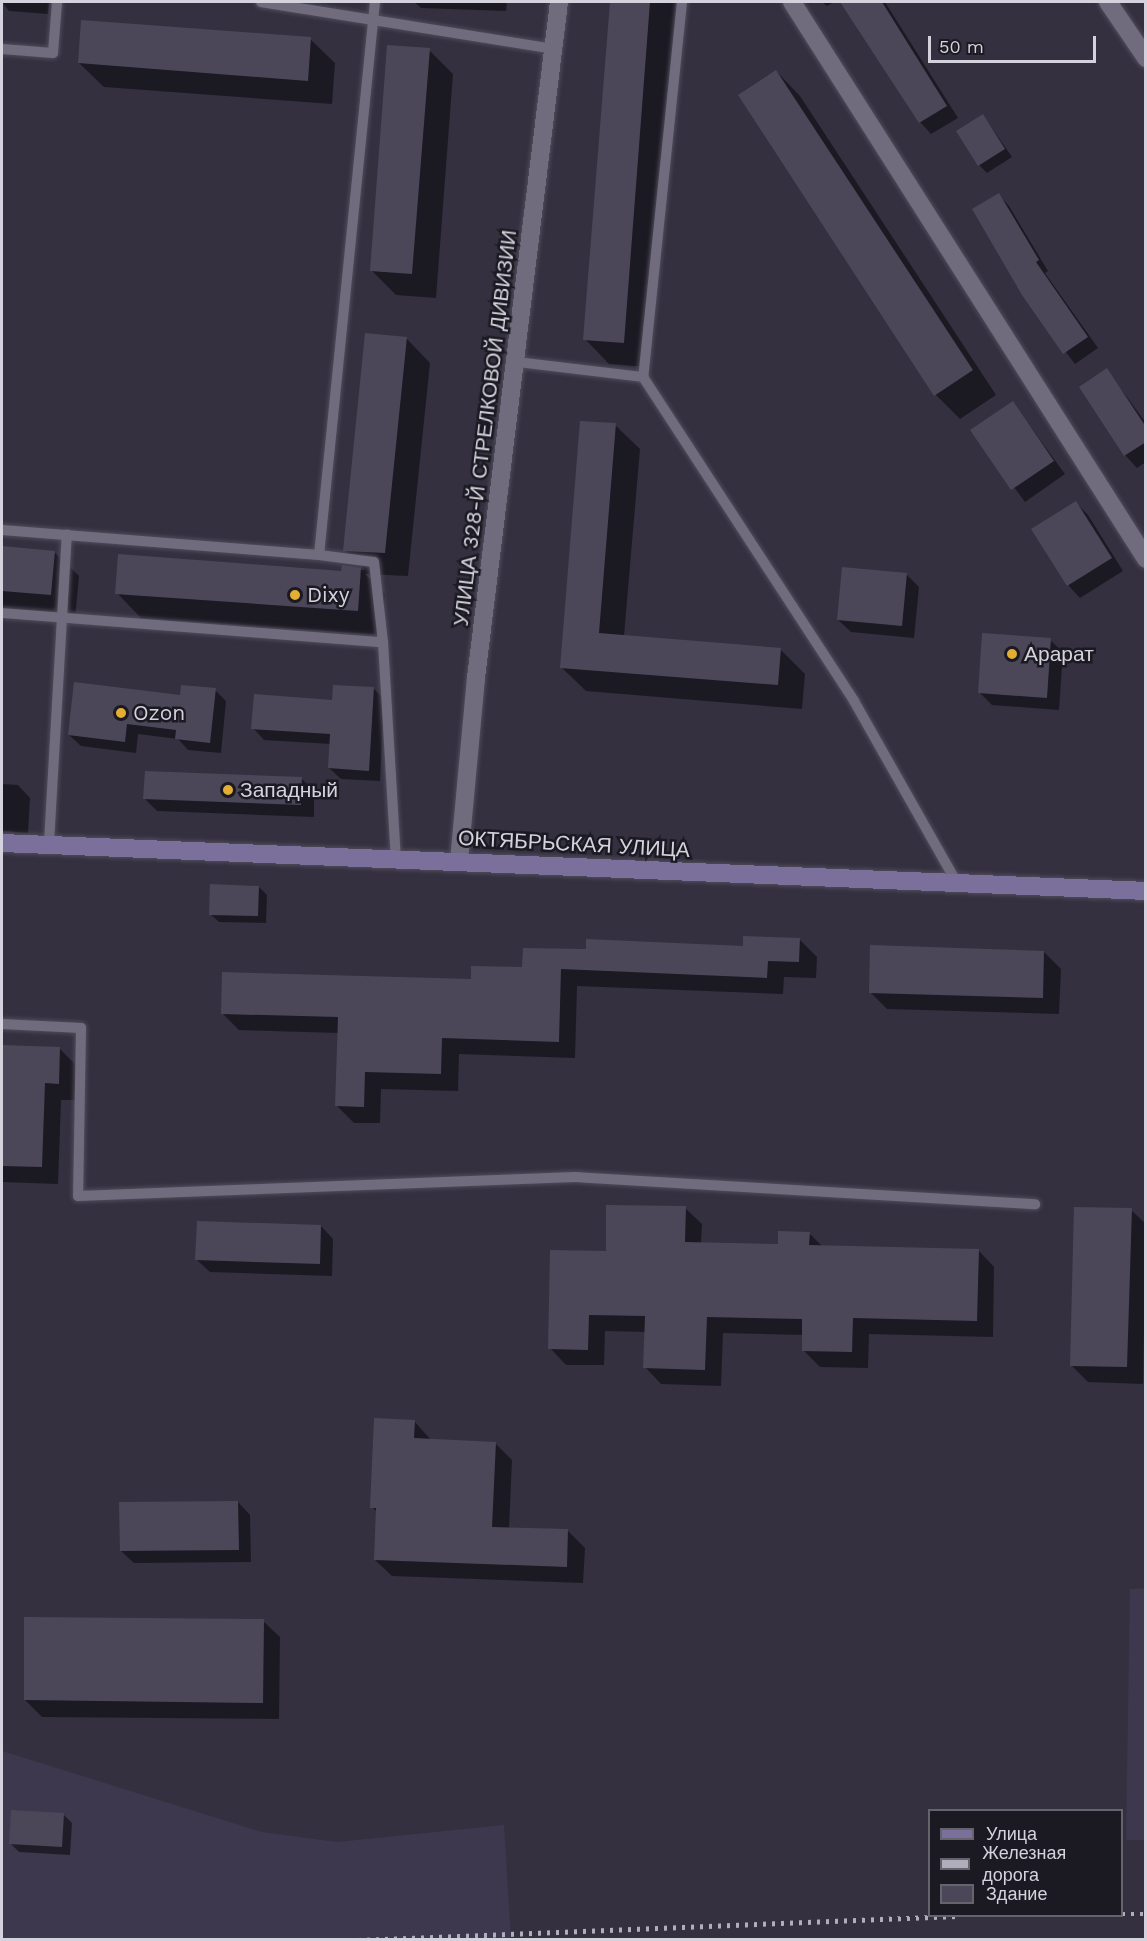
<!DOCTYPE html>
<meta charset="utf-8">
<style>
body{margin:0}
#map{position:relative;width:1147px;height:1941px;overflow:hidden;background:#343040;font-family:"Work Sans",sans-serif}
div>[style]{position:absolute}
.built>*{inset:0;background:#3d384e}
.shadow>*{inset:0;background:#0007}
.building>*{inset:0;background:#4b4759}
.roads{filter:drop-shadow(0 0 2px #4f4c5a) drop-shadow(0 0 2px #4f4c5a)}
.service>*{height:10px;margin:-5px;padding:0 5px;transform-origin:5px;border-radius:5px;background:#706c7e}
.minor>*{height:18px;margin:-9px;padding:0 9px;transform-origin:9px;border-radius:9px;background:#706c7e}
.secondary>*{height:18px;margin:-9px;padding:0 9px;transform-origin:9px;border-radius:9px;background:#7b709b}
.rail>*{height:4.5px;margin-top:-2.25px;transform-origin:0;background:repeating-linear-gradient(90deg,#b0aeba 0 3px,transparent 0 9px)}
.dots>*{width:16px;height:16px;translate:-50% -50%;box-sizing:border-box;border:3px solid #1b1921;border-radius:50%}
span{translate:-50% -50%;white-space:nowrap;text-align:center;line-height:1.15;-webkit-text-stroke:5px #1b1921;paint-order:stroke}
.street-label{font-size:21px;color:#d4d2dd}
.poi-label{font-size:21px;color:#d4d2dd}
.left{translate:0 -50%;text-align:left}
.frame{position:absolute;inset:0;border:3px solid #d4d2dd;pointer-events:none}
.legend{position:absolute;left:928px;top:1809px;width:195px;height:108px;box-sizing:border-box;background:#1b1921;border:2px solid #65636c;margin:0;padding:8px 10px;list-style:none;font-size:18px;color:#d4d2dd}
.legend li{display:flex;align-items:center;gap:12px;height:30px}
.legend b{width:30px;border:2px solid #65636c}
.scale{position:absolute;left:928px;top:36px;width:168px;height:27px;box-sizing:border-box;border:3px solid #d4d2dd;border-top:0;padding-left:8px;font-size:18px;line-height:21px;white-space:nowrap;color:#d4d2dd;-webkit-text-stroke:4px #1b1921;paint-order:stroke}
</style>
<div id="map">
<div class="built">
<i style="clip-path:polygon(1145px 1588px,1145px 1840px,1126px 1840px,1130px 1589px)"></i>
<i style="clip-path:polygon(2px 1751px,262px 1832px,337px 1842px,504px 1825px,511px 1939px,2px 1939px)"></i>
</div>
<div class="shadow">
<i style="clip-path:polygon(2px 2px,49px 2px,48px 14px,9px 11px)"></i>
<i style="clip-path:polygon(414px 2px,507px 2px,506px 11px,421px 8px)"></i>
<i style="clip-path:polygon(611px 2px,676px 2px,647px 367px,609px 364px,585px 339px)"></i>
<i style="clip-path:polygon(822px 2px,834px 2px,827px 6px)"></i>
<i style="clip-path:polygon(842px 2px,885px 2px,958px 118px,931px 134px,920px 122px)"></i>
<i style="clip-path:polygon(310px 39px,335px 63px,332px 104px,104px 87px,79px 63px)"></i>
<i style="clip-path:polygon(429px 50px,453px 74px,436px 298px,396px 295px,371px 270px)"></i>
<i style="clip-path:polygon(776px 71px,800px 96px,996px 395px,960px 419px,936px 395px,740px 96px)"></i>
<i style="clip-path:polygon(983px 115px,1012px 157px,987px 173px,979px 165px)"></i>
<i style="clip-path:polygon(999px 195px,1009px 206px,1048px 271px,1045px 273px,1098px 348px,1075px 364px,1023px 295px)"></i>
<i style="clip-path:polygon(406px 338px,430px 363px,408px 576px,365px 574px,385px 594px,382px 635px,141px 618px,117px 593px,343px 572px,343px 567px,365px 570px,345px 550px)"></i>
<i style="clip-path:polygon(1107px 370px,1146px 423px,1146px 462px,1137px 468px,1125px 455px)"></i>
<i style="clip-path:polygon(1013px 403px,1065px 474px,1025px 502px,972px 430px)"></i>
<i style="clip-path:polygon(615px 425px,640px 449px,624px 636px,780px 649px,805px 674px,802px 709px,586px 691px,561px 667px)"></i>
<i style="clip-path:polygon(1076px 503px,1088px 515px,1123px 571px,1080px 598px,1068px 585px)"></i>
<i style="clip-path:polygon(2px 548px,54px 552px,79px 576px,75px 619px,2px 613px)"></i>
<i style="clip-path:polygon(906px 574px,919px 587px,914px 638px,851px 632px,838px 620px)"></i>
<i style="clip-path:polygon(1050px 640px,1063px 652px,1059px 710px,992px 705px,979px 692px)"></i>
<i style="clip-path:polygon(373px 688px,384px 699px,380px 781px,341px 779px,329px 768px,331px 744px,264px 740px,253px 728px)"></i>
<i style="clip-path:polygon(215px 690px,226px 701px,221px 753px,188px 750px,178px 739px,138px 734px,136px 753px,81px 746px,69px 735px,181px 696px)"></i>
<i style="clip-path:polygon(301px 778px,314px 791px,314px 817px,157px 811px,144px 798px)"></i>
<i style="clip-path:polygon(2px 784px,18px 785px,30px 798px,28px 833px,2px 831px)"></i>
<i style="clip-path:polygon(259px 887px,267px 895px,266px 923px,219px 922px,210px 914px)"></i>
<i style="clip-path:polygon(800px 940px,817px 957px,816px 978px,784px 977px,783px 994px,577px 986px,575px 1058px,459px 1054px,458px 1091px,381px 1089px,380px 1123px,354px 1123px,337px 1106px,339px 1033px,239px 1030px,223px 1014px,472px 981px,587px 951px,744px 947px)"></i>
<i style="clip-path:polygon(1044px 952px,1061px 969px,1059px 1014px,887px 1009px,870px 992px)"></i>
<i style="clip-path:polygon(2px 1046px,59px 1048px,76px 1065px,75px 1100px,61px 1100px,58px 1184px,2px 1182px)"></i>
<i style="clip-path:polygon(685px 1208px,702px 1224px,701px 1244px,780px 1245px,809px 1233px,823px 1247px,978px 1250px,994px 1267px,993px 1337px,869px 1334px,868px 1368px,820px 1367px,803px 1350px,804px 1335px,723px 1333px,721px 1386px,661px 1384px,645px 1367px,646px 1332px,605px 1331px,604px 1365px,566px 1365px,550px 1348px,607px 1253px)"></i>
<i style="clip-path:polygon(1131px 1210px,1146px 1224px,1143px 1384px,1088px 1382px,1071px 1365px)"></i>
<i style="clip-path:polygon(321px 1226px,333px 1239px,332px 1276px,210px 1272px,197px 1260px)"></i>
<i style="clip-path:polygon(415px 1422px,431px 1440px,495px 1443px,512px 1460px,509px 1529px,568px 1531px,585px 1548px,583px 1583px,392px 1576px,375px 1560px,377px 1512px,372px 1507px)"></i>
<i style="clip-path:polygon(238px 1502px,250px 1515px,251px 1562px,134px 1563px,121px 1551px)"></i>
<i style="clip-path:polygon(263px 1621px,280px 1637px,279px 1719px,42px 1717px,25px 1700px)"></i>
<i style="clip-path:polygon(64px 1815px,72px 1823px,70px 1855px,19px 1852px,11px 1844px)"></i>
</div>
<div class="building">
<i style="clip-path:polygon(610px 2px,650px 2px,624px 343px,583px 340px)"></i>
<i style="clip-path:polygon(840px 2px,882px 2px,947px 106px,919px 123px)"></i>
<i style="clip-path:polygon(81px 20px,311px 37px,308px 81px,78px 63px)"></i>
<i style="clip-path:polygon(387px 45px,430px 48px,412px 274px,370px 271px)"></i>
<i style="clip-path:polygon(776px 70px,973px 370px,934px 396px,738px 95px)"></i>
<i style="clip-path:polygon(983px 114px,1005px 149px,978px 166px,956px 131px)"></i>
<i style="clip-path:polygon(999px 193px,1039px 260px,1036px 262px,1088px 337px,1063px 354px,1022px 295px,972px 209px)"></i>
<i style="clip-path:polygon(365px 333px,407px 337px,385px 553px,343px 551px)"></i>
<i style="clip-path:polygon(1107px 368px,1146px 427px,1146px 442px,1124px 456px,1079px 387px)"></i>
<i style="clip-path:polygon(1013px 401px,1054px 461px,1011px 490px,970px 430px)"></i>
<i style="clip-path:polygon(580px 421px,616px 423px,599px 633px,781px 648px,778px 685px,560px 668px)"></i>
<i style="clip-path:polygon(1076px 501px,1112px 558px,1067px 586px,1031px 529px)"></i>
<i style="clip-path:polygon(2px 546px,55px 551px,51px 595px,2px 591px)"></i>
<i style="clip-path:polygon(118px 554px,341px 571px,342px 565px,361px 568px,358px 611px,115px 594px)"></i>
<i style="clip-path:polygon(842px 567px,907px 573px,902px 626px,837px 620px)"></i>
<i style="clip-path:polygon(982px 633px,1051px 638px,1047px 698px,978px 693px)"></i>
<i style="clip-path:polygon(74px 682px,180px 695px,181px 685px,216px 688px,210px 743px,175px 739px,176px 730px,127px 724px,125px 742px,68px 735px)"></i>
<i style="clip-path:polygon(333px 685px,374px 687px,369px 771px,328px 768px,330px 734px,251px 729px,254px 694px,332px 700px)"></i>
<i style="clip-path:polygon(145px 771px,302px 777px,301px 805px,143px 799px)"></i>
<i style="clip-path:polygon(210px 884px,259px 886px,258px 916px,209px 915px)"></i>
<i style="clip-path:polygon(743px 936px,800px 938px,799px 962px,768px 961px,767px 978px,561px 969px,559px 1042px,442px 1038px,441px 1074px,365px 1072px,364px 1107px,335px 1106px,338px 1017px,221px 1014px,222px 972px,471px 979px,471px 966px,522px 967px,523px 948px,586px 949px,586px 939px,743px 946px)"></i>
<i style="clip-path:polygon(870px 945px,1044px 951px,1043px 998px,869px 993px)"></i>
<i style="clip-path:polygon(2px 1045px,60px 1047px,59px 1084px,45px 1083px,42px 1167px,2px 1166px)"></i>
<i style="clip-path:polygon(606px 1205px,686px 1206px,685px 1242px,778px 1244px,778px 1231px,810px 1232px,809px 1245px,979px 1249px,977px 1321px,853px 1318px,852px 1352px,802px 1351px,802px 1319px,707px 1317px,705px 1370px,643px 1368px,645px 1316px,589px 1315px,588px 1350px,548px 1349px,550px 1250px,606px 1251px)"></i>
<i style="clip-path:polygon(1074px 1207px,1132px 1208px,1127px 1367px,1070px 1366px)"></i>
<i style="clip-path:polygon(197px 1221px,321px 1225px,320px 1264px,195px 1260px)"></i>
<i style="clip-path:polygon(374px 1418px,415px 1420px,414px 1438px,496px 1442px,492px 1527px,568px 1529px,567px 1567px,374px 1560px,376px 1508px,370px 1508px)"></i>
<i style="clip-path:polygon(238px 1501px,239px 1550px,120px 1551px,119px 1502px)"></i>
<i style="clip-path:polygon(24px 1617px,264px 1619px,263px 1703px,24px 1700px)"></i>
<i style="clip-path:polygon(11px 1810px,64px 1813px,62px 1847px,9px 1844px)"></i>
</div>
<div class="roads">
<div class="service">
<i style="left:261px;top:2px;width:299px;rotate:9.1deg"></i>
<i style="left:682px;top:2px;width:377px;rotate:95.9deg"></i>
<i style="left:643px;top:377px;width:387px;rotate:56.9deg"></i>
<i style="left:854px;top:701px;width:209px;rotate:60.5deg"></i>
<i style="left:2px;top:49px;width:51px;rotate:4.5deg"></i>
<i style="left:53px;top:53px;width:51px;rotate:-85.5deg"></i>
<i style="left:517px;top:362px;width:127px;rotate:6.8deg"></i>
<i style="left:2px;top:530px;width:318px;rotate:4.5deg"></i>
<i style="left:319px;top:555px;width:55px;rotate:7.3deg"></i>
<i style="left:374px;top:562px;width:81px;rotate:83.6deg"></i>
<i style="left:319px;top:555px;width:556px;rotate:-84.22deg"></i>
<i style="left:2px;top:613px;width:382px;rotate:4.4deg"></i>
<i style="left:383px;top:642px;width:216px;rotate:86.6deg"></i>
<i style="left:49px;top:843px;width:309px;rotate:-86.7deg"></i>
<i style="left:2px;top:1024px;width:79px;rotate:2.9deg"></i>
<i style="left:81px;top:1028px;width:168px;rotate:91deg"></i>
<i style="left:78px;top:1196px;width:497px;rotate:-2.2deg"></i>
<i style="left:575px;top:1177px;width:461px;rotate:3.4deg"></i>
</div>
<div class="minor">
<i style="left:792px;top:2px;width:660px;rotate:57.56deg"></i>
<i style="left:1108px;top:2px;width:68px;rotate:55.8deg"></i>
<i style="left:459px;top:861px;width:184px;rotate:-84.7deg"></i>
<i style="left:476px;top:678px;width:681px;rotate:-83deg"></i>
</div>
<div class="secondary">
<i style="left:2px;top:843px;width:1145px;rotate:2.4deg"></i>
</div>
</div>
<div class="rail">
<i style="left:1122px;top:1914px;width:24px"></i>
<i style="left:358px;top:1940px;width:600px;rotate:-2.29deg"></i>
</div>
<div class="dots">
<i style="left:295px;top:595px;background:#e2af34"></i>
<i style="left:1012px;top:654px;background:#e2af34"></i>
<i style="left:121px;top:713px;background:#e2af34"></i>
<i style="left:228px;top:790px;background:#e2af34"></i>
</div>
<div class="street-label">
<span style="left:485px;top:428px;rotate:-83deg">УЛИЦА 328-Й СТРЕЛКОВОЙ ДИВИЗИИ</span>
<span style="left:574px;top:844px;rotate:3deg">ОКТЯБРЬСКАЯ УЛИЦА</span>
</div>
<div class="poi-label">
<span class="left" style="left:307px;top:595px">Dixy</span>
<span class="left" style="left:1024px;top:654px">Арарат</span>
<span class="left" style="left:133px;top:713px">Ozon</span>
<span class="left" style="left:240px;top:790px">Западный</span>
</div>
<div class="frame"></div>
<ul class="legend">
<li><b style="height:8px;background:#7b709b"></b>Улица</li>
<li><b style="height:8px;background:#b0aeba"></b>Железная дорога</li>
<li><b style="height:16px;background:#4b4759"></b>Здание</li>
</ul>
<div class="scale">50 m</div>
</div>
